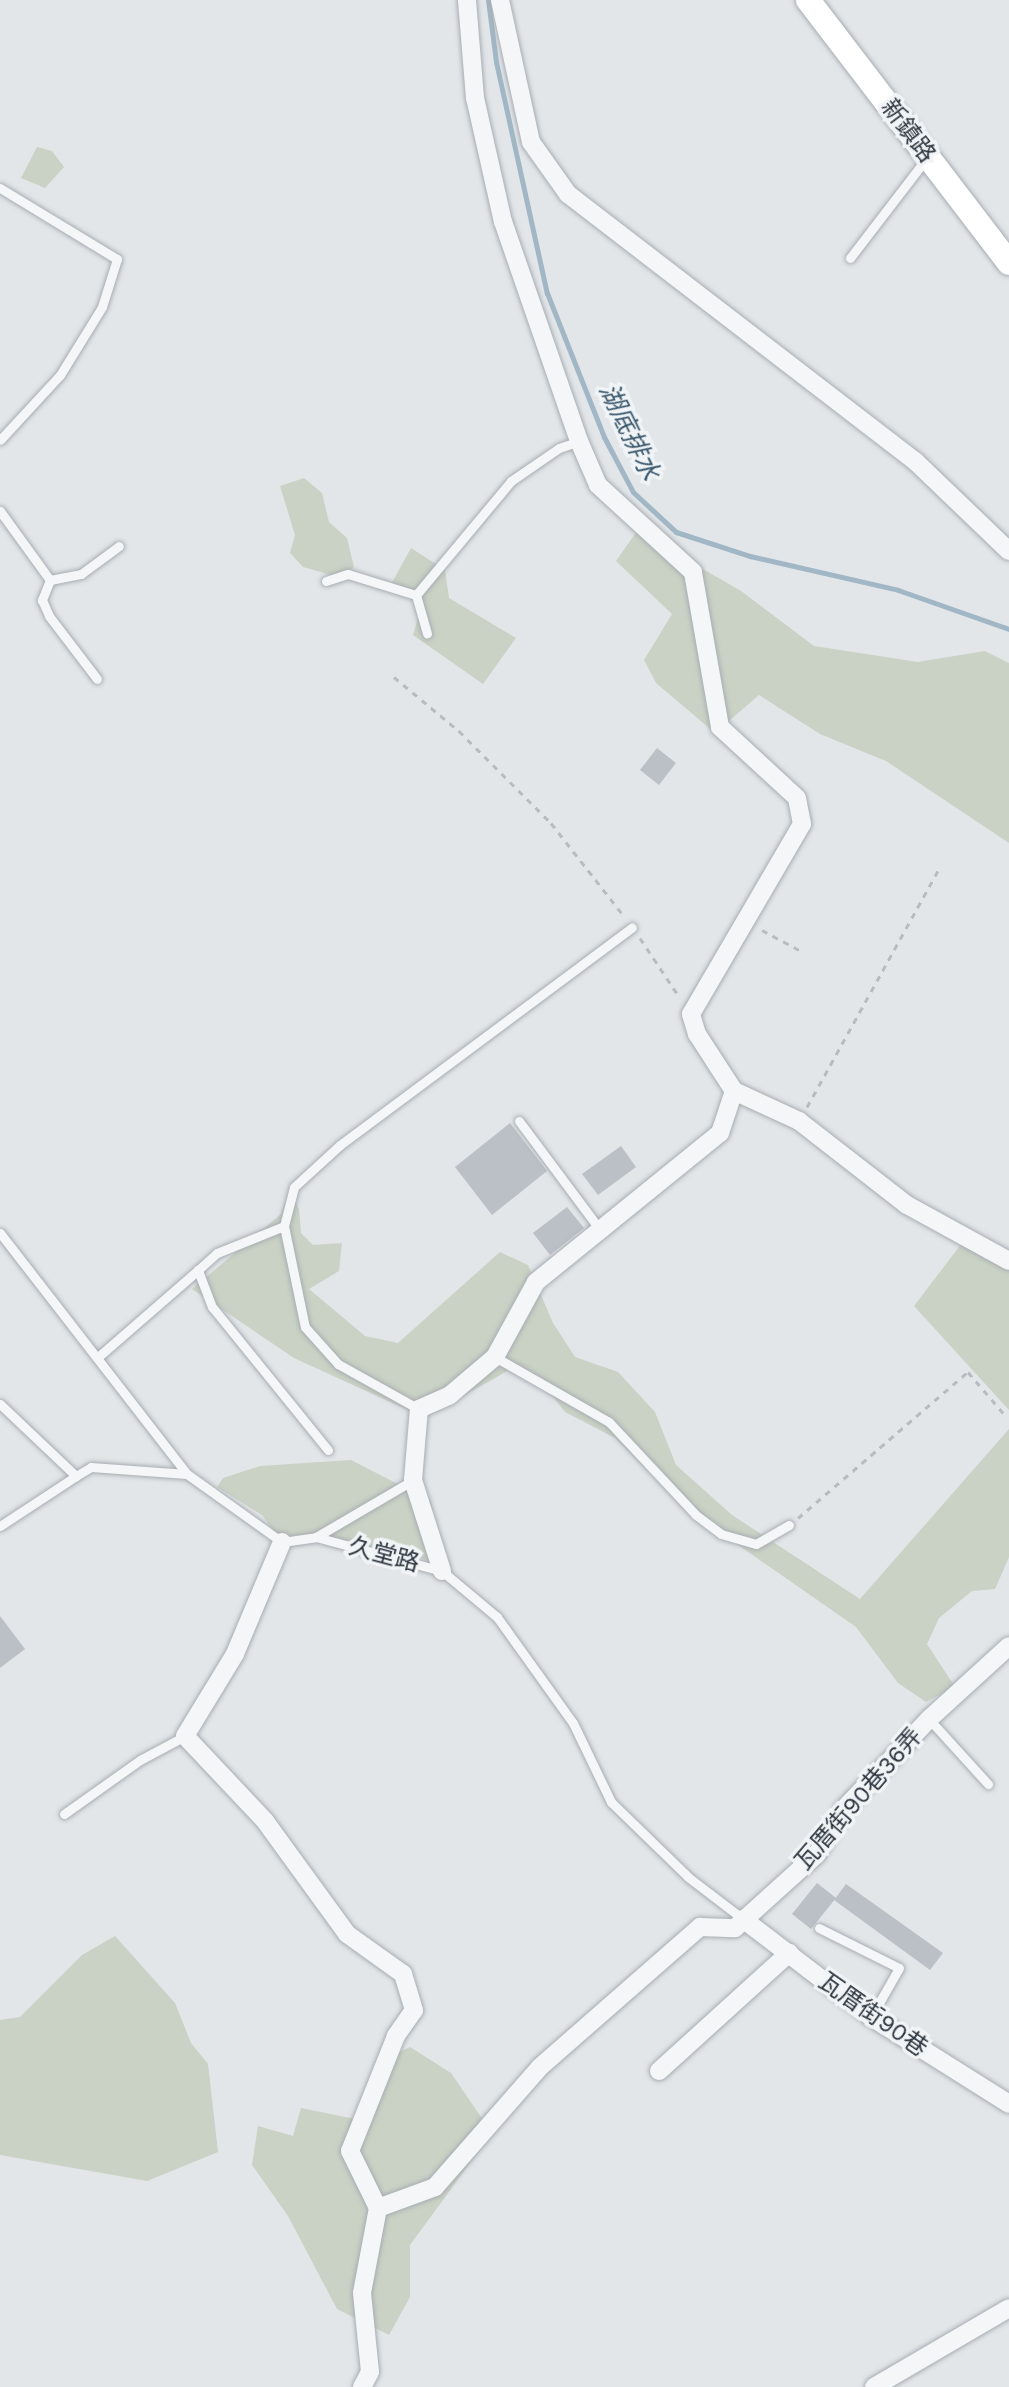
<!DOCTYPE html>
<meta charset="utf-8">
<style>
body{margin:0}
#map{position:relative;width:1009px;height:2387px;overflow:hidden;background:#e2e6e9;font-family:"Work Sans","Noto Sans TC",sans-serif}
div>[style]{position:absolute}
.green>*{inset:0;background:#c9d2c4}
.stream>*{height:5px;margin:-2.5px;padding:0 2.5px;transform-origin:2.5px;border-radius:2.5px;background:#a1b7c5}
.building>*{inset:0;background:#bac0c5}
.path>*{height:3px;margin-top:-1.5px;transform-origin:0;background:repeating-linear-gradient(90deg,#b8bcc0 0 6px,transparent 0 12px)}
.roads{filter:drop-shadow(0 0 2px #a8adb3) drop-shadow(0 0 2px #a8adb3)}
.lane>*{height:9px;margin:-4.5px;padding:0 4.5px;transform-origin:4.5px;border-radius:4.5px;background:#f4f6f7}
.street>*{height:18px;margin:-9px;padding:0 9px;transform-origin:9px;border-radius:9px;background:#f4f6f7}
.secondary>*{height:24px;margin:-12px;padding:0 12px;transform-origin:12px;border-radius:12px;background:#fff}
span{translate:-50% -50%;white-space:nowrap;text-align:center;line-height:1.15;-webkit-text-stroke:7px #f1f4f6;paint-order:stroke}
.street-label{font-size:24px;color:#2c353f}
.water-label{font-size:26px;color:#3b596e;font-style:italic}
</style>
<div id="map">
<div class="green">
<i style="clip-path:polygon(37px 147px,52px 151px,64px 167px,45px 188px,21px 178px)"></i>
<i style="clip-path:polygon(304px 478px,322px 493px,329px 522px,347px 538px,354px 567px,342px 578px,303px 567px,290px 553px,295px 535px,280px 486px)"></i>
<i style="clip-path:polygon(647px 517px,696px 565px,741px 591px,814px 646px,918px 662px,985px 651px,1009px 663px,1009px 843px,886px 761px,820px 734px,759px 695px,715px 733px,656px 683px,644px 660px,672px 614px,616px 561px)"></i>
<i style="clip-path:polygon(411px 548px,445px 570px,449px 598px,516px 638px,483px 684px,413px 635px,422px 604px,389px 588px)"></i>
<i style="clip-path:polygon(290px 1189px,299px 1209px,301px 1233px,313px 1245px,342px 1243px,339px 1271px,309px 1289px,365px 1336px,398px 1343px,500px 1252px,528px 1265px,553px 1323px,575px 1357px,618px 1372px,655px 1412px,676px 1465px,732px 1515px,860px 1599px,1009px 1429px,1009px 1557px,995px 1589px,972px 1591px,939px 1618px,927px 1644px,955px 1687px,926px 1702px,898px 1683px,856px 1627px,688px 1510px,615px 1438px,565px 1412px,547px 1389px,511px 1369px,425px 1418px,294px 1358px,192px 1289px,281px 1214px)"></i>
<i style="clip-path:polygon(962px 1243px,1009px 1263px,1009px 1410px,914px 1306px)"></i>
<i style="clip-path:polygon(351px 1460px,431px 1501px,439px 1562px,316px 1537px,282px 1542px,262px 1515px,217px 1487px,223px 1478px,260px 1466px)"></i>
<i style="clip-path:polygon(115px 1936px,175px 2003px,191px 2043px,208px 2064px,218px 2152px,147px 2181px,0 2155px,0 2020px,20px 2017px,82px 1955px)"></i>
<i style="clip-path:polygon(410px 2047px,451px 2073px,492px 2133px,410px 2245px,410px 2297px,389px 2335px,337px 2309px,288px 2216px,252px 2165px,258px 2126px,293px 2136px,301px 2108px,355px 2119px,379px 2062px)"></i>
</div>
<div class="stream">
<i style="left:488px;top:0;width:63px;rotate:82.6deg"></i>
<i style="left:496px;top:62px;width:237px;rotate:77.6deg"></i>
<i style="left:547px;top:293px;width:155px;rotate:68.4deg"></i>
<i style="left:604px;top:437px;width:62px;rotate:62.2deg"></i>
<i style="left:633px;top:492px;width:59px;rotate:42.9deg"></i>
<i style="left:676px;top:532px;width:78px;rotate:18deg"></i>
<i style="left:750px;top:556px;width:152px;rotate:12.9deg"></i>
<i style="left:898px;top:590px;width:118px;rotate:19.4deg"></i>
</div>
<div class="building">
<i style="clip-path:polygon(657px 748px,676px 763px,659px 785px,640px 770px)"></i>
<i style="clip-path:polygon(510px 1123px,547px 1171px,492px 1215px,455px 1167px)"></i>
<i style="clip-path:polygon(621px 1146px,636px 1167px,598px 1195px,582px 1174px)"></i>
<i style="clip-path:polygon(567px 1207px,584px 1228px,550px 1255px,533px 1233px)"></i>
<i style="clip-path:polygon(0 1616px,25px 1649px,0 1668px)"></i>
<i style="clip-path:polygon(817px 1883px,836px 1898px,811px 1929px,792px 1914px)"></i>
<i style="clip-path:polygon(846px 1884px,943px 1953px,930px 1970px,834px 1900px)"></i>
</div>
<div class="path">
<i style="left:394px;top:677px;width:85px;rotate:39.7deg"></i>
<i style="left:459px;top:731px;width:130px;rotate:45deg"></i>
<i style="left:551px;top:823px;width:118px;rotate:51.9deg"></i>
<i style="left:762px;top:930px;width:47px;rotate:28.2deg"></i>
<i style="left:640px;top:938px;width:72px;rotate:56.3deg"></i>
<i style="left:807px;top:1107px;width:274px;rotate:-61deg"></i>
<i style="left:798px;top:1518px;width:224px;rotate:-40.7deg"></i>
<i style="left:968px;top:1372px;width:55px;rotate:49.4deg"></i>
</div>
<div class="roads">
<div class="lane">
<i style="left:0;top:188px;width:137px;rotate:31.3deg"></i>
<i style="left:117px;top:259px;width:50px;rotate:107.4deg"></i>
<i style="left:102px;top:307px;width:80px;rotate:121.7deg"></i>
<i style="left:60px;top:375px;width:88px;rotate:132.7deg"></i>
<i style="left:850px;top:258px;width:125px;rotate:-52.5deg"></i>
<i style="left:0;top:511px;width:85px;rotate:54.1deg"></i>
<i style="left:50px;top:580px;width:22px;rotate:112deg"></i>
<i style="left:42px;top:600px;width:17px;rotate:66deg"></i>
<i style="left:49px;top:616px;width:79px;rotate:52.7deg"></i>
<i style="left:50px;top:580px;width:32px;rotate:-11deg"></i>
<i style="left:81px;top:574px;width:47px;rotate:-36.4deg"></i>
<i style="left:326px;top:581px;width:23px;rotate:-18deg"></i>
<i style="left:348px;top:574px;width:71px;rotate:17.2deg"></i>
<i style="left:416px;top:595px;width:148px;rotate:-50.2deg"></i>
<i style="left:511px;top:481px;width:58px;rotate:-34.5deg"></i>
<i style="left:559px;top:448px;width:21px;rotate:-19deg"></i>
<i style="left:416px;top:595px;width:40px;rotate:74deg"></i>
<i style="left:519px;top:1121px;width:137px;rotate:53.3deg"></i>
<i style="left:284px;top:1226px;width:103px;rotate:78.3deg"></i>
<i style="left:305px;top:1327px;width:50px;rotate:48.3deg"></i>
<i style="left:338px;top:1364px;width:93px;rotate:29.1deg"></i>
<i style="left:0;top:1233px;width:305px;rotate:52.2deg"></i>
<i style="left:187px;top:1474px;width:117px;rotate:35.6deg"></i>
<i style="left:282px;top:1542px;width:34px;rotate:-8deg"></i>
<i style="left:316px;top:1537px;width:131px;rotate:15.1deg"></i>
<i style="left:442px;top:1571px;width:72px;rotate:39.9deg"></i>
<i style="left:497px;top:1617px;width:130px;rotate:54.4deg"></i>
<i style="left:573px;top:1723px;width:88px;rotate:64.3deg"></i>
<i style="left:611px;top:1802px;width:107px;rotate:44.2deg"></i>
<i style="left:688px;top:1877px;width:69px;rotate:37.4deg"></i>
<i style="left:98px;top:1357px;width:133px;rotate:-41deg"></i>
<i style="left:495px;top:1357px;width:131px;rotate:29.7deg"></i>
<i style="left:609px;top:1422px;width:127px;rotate:46.9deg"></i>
<i style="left:696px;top:1515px;width:31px;rotate:37deg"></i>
<i style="left:721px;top:1534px;width:36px;rotate:16deg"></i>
<i style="left:756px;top:1544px;width:38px;rotate:-30deg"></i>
<i style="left:0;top:1404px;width:105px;rotate:43.5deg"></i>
<i style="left:76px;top:1476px;width:91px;rotate:146.7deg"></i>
<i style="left:328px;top:1450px;width:184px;rotate:-129deg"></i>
<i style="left:212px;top:1307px;width:40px;rotate:-111deg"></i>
<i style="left:198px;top:1270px;width:25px;rotate:-42deg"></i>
<i style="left:217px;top:1253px;width:72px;rotate:-21.9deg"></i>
<i style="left:284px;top:1226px;width:40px;rotate:-75.6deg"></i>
<i style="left:294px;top:1187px;width:62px;rotate:-42.4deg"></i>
<i style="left:340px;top:1145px;width:364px;rotate:-36.7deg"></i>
<i style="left:76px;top:1476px;width:17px;rotate:-31deg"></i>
<i style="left:91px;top:1467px;width:96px;rotate:4.2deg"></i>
<i style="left:316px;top:1537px;width:113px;rotate:-30.4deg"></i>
<i style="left:929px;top:1719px;width:88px;rotate:47.8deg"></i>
<i style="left:64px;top:1814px;width:93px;rotate:-35.4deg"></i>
<i style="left:140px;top:1760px;width:51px;rotate:-28.1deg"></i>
<i style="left:819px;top:1928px;width:89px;rotate:26.6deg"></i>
<i style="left:899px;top:1968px;width:56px;rotate:119.7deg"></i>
</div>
<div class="street">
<i style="left:500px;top:0;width:145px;rotate:77.7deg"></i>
<i style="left:531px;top:142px;width:64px;rotate:54.6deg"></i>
<i style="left:568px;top:194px;width:438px;rotate:37.6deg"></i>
<i style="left:915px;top:461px;width:130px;rotate:43.8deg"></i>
<i style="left:734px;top:1091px;width:72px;rotate:24.8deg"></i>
<i style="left:799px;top:1121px;width:137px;rotate:37.9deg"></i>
<i style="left:907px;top:1205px;width:116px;rotate:28.8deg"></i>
<i style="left:282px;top:1542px;width:121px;rotate:112.8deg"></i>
<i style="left:235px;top:1654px;width:96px;rotate:121.4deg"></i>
<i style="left:185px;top:1736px;width:117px;rotate:46.7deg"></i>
<i style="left:265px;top:1821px;width:140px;rotate:54deg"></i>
<i style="left:347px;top:1934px;width:69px;rotate:35.5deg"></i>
<i style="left:403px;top:1974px;width:38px;rotate:73deg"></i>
<i style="left:414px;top:2010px;width:32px;rotate:125deg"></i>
<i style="left:396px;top:2036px;width:124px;rotate:111.8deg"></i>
<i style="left:350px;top:2151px;width:64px;rotate:63.8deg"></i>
<i style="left:378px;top:2208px;width:86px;rotate:100.7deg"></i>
<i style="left:362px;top:2293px;width:79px;rotate:84.2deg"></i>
<i style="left:370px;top:2372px;width:17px;rotate:118deg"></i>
<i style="left:442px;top:1571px;width:96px;rotate:-107.7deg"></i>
<i style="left:413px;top:1480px;width:71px;rotate:-85.2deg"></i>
<i style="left:419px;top:1409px;width:34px;rotate:-24deg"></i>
<i style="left:450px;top:1395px;width:59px;rotate:-40.2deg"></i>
<i style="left:495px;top:1357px;width:85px;rotate:-61.3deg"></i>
<i style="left:536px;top:1282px;width:237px;rotate:-39deg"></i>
<i style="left:720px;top:1133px;width:44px;rotate:-71.6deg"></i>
<i style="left:734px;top:1091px;width:68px;rotate:-123deg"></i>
<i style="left:697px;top:1034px;width:21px;rotate:-107deg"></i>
<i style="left:691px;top:1014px;width:220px;rotate:-59.7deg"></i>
<i style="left:802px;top:824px;width:26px;rotate:-101deg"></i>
<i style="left:797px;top:798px;width:105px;rotate:-137.3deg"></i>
<i style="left:720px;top:727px;width:157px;rotate:-99.9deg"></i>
<i style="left:693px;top:572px;width:129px;rotate:-137.5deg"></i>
<i style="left:598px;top:485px;width:48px;rotate:-113.4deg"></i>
<i style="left:579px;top:441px;width:232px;rotate:-109.1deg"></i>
<i style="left:503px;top:222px;width:127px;rotate:-102.7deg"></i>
<i style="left:475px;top:98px;width:98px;rotate:-94.7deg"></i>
<i style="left:743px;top:1919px;width:161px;rotate:37.4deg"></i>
<i style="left:871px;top:2017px;width:163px;rotate:32.2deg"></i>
<i style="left:659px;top:2071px;width:176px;rotate:-42.2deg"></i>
<i style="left:378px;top:2208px;width:61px;rotate:-20.2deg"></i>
<i style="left:435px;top:2187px;width:159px;rotate:-48.8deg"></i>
<i style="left:540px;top:2067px;width:213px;rotate:-41.2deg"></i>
<i style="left:700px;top:1927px;width:35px;rotate:2deg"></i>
<i style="left:735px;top:1928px;width:110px;rotate:-42.1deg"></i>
<i style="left:817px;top:1854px;width:51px;rotate:-59.4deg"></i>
<i style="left:843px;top:1810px;width:125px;rotate:-46.6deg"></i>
<i style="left:929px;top:1719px;width:108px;rotate:-42.4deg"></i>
<i style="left:874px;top:2387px;width:156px;rotate:-30.3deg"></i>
</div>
<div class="secondary">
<i style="left:808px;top:0;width:331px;rotate:52.6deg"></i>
</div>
</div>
<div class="street-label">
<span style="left:908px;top:131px;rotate:53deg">新鎮路</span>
<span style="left:384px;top:1555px;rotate:15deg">久堂路</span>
<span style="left:859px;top:1799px;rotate:-49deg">瓦厝街90巷36弄</span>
<span style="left:873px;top:2015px;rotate:35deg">瓦厝街90巷</span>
</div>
<div class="water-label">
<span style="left:629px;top:432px;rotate:64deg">湖底排水</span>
</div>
</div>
